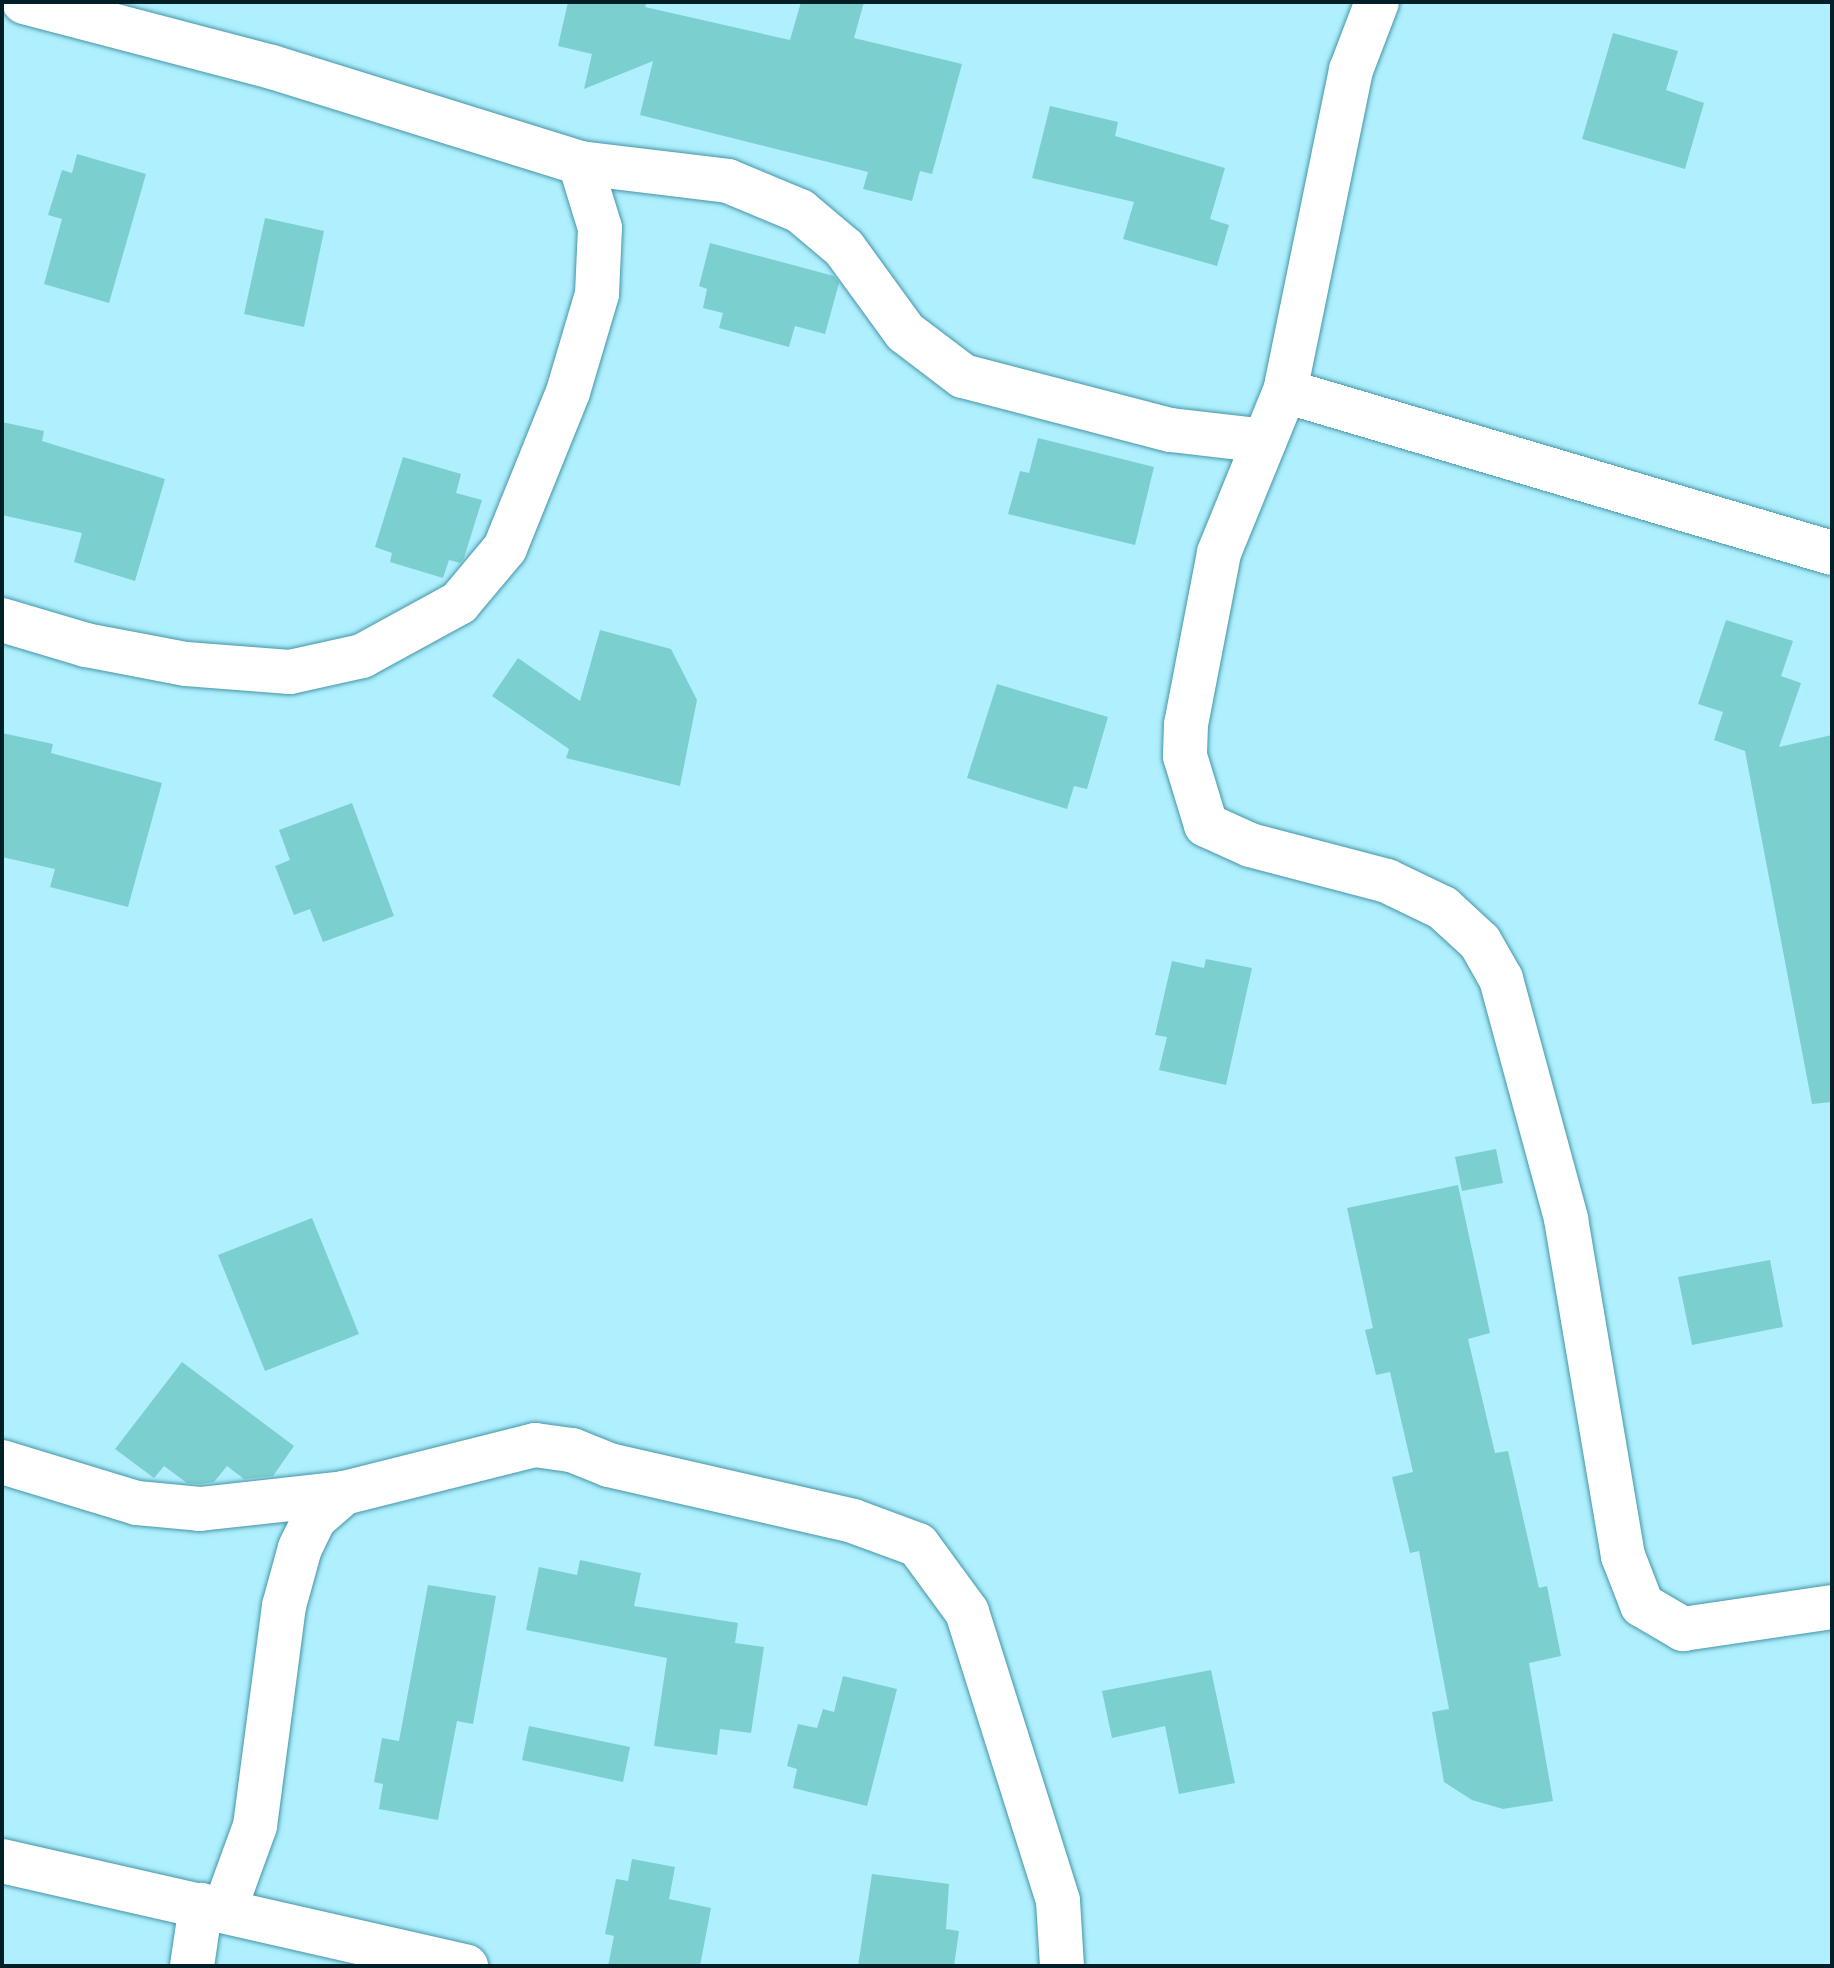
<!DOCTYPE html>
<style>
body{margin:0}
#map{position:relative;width:1834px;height:1968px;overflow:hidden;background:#afeffe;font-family:"IBM Plex Serif",serif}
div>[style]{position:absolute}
.building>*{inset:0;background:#7bd0cf}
.roads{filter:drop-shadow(0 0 2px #4496a7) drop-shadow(0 0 2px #4496a7)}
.street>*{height:44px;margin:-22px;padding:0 22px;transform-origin:22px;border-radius:22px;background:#fff}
span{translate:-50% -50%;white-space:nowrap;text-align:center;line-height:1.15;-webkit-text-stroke:6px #d7f6fd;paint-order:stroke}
.frame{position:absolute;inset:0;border:4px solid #001f26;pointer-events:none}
</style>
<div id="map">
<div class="building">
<i style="clip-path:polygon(568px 2px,647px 2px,645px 7px,790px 40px,801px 2px,864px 2px,854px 38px,962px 64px,932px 174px,920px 171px,912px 201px,863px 189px,868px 172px,640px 115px,653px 61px,584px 89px,592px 54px,558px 46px)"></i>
<i style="clip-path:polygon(1613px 33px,1678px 51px,1666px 90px,1704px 103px,1685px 169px,1582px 139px)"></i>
<i style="clip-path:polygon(1050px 106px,1118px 122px,1115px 136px,1225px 168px,1210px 219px,1229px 225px,1217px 266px,1123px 239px,1134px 202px,1032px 178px)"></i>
<i style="clip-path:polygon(77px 154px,146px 174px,109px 303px,44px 284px,62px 219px,48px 215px,62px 170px,72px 173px)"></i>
<i style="clip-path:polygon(265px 218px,324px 231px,304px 327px,244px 314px)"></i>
<i style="clip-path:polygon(710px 243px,834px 276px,839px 283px,825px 334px,795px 326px,789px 347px,719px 328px,723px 313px,703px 308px,707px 289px,699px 286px)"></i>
<i style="clip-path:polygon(2px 422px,44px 431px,42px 441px,165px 479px,135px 581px,74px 562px,82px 533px,2px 515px)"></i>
<i style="clip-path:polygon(1038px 438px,1154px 467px,1135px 545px,1008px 514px,1020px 471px,1029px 473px)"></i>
<i style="clip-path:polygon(403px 457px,461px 474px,456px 493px,482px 500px,464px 558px,460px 563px,449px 560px,443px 578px,390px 562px,392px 553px,375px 547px)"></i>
<i style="clip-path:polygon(1726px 620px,1793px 641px,1781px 676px,1801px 683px,1779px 747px,1832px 735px,1832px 1102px,1812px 1104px,1745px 751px,1714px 740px,1723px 712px,1698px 704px)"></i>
<i style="clip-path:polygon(600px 630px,671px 649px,697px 700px,680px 786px,566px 758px,569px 749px,492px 696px,518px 658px,580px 701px)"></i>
<i style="clip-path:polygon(997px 684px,1108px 717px,1087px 789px,1074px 786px,1067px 809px,967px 778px)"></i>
<i style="clip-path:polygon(2px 733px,53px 744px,51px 753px,162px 783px,128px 907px,50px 887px,55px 869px,2px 857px)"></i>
<i style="clip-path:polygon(352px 803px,394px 916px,323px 942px,310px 909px,294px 915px,275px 866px,290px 860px,279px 830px)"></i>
<i style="clip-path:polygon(1206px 959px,1252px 968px,1226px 1085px,1159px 1070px,1167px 1037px,1155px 1035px,1172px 961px,1204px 968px)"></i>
<i style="clip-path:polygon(1496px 1149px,1503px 1183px,1462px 1191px,1455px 1157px)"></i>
<i style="clip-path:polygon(1458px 1185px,1490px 1333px,1468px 1339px,1495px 1453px,1508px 1451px,1539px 1588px,1547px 1586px,1561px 1656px,1529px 1663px,1553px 1801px,1503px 1809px,1472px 1800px,1444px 1782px,1432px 1712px,1449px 1709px,1419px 1551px,1410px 1553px,1392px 1477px,1413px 1472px,1390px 1372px,1376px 1375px,1365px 1330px,1373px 1328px,1347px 1208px)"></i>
<i style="clip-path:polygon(312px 1218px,359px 1334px,265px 1371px,218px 1255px)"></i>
<i style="clip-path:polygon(1770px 1260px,1783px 1327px,1692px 1345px,1678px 1277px)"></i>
<i style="clip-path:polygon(182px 1362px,294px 1446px,273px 1476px,244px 1479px,227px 1466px,214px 1482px,200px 1484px,187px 1483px,164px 1466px,154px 1478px,115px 1449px)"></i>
<i style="clip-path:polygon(580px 1560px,641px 1573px,634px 1606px,738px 1623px,735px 1643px,764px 1647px,751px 1733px,720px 1729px,717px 1755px,654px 1746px,667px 1658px,526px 1630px,539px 1567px,577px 1575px)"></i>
<i style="clip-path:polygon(428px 1585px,496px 1596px,473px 1724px,457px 1721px,438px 1820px,379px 1809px,383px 1784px,374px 1782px,382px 1738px,399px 1741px)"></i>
<i style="clip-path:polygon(1211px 1670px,1235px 1783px,1179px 1794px,1165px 1726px,1112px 1738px,1102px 1691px)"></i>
<i style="clip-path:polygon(843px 1676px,897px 1689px,867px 1806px,793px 1788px,797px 1769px,787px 1766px,798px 1724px,817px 1728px,823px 1709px,834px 1712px)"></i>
<i style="clip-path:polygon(529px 1726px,630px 1747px,623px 1782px,522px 1760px)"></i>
<i style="clip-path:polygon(632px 1859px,675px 1867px,669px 1899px,711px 1908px,700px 1966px,608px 1966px,614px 1936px,605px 1934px,616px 1879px,628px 1881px)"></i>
<i style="clip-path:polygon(872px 1874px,949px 1884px,946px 1929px,959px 1931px,954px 1966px,858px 1966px)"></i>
</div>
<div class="roads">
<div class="street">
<i style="left:24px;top:2px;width:256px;rotate:14.7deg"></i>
<i style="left:272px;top:67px;width:323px;rotate:17.3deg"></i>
<i style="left:580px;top:163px;width:149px;rotate:6.9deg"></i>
<i style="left:728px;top:181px;width:78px;rotate:22.6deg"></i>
<i style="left:800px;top:211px;width:57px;rotate:40.1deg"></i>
<i style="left:844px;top:248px;width:104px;rotate:54deg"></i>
<i style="left:905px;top:332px;width:73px;rotate:37.2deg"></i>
<i style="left:963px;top:376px;width:215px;rotate:14.6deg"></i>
<i style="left:1171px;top:430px;width:94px;rotate:6.7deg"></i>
<i style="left:1377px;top:2px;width:73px;rotate:110.9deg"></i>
<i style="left:1351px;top:70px;width:328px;rotate:101.6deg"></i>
<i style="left:1285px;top:391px;width:175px;rotate:112.2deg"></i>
<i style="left:1219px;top:553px;width:175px;rotate:100.9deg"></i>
<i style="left:1186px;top:725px;width:31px;rotate:92deg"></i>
<i style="left:1185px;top:756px;width:72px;rotate:73.1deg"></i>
<i style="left:1206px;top:825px;width:48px;rotate:24.4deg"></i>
<i style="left:1250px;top:845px;width:142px;rotate:14.7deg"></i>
<i style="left:1387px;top:881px;width:62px;rotate:25.7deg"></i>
<i style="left:1443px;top:908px;width:50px;rotate:42.6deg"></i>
<i style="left:1480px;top:942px;width:43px;rotate:60.4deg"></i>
<i style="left:1501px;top:979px;width:249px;rotate:74.8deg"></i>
<i style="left:1566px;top:1219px;width:342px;rotate:80.4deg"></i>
<i style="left:1623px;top:1556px;width:53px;rotate:68.8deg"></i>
<i style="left:1642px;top:1605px;width:48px;rotate:30.3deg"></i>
<i style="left:1683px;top:1629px;width:151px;rotate:-8.4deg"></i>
<i style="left:1285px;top:391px;width:570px;rotate:16.5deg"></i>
<i style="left:2px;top:620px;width:88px;rotate:16.6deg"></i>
<i style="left:86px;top:645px;width:102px;rotate:10.8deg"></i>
<i style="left:186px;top:664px;width:104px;rotate:4.4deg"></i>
<i style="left:290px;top:672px;width:74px;rotate:-12.5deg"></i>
<i style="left:362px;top:656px;width:111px;rotate:-28.7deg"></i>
<i style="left:459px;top:603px;width:72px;rotate:-50.1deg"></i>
<i style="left:505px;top:548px;width:168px;rotate:-68deg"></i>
<i style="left:568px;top:392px;width:102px;rotate:-73.5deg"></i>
<i style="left:597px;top:294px;width:66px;rotate:-87.4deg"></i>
<i style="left:600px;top:228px;width:68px;rotate:-107.1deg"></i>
<i style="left:2px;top:1462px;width:141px;rotate:16.9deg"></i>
<i style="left:137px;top:1503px;width:63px;rotate:5.4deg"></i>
<i style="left:200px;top:1509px;width:145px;rotate:-6.3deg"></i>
<i style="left:2px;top:1861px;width:476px;rotate:12.8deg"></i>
<i style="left:224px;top:1911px;width:90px;rotate:-70deg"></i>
<i style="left:255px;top:1826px;width:222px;rotate:-82.5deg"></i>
<i style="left:284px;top:1606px;width:60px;rotate:-74.6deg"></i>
<i style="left:300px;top:1548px;width:32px;rotate:-64deg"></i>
<i style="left:314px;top:1519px;width:40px;rotate:-41deg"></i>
<i style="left:344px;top:1493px;width:197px;rotate:-14.1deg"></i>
<i style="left:535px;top:1445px;width:37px;rotate:8deg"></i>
<i style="left:572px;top:1450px;width:40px;rotate:22deg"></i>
<i style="left:609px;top:1465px;width:250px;rotate:12.9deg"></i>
<i style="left:853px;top:1521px;width:69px;rotate:20.3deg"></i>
<i style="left:918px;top:1545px;width:83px;rotate:53.8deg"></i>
<i style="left:967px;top:1612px;width:303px;rotate:72.5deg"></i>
<i style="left:1058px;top:1901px;width:65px;rotate:86.5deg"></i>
<i style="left:192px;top:1966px;width:62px;rotate:-81.6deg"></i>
</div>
</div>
<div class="frame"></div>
</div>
